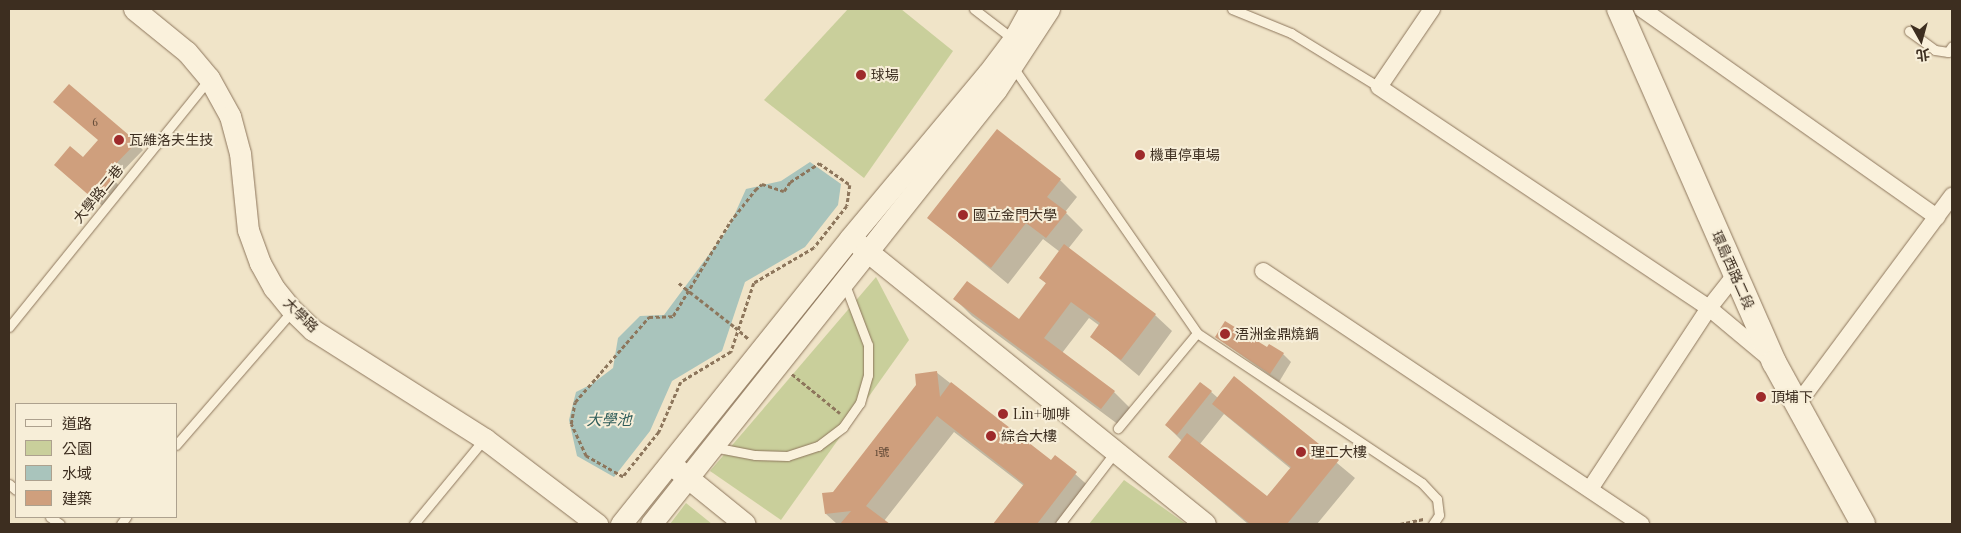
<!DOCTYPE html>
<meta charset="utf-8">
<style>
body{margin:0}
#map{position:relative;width:1961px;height:533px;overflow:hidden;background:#f0e4c8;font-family:"Playfair Display","Noto Sans TC",serif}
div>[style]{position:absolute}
.green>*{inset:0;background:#c9cf9b}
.water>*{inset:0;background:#a9c4bc}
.shadow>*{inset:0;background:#0003}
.building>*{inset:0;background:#cf9f7d}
.path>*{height:2.5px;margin-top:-1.25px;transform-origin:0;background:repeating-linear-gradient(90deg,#8d765c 0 4px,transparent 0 6.5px)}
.roads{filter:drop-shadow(0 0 1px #8d765c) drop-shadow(0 0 1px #8d765c)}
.service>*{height:9px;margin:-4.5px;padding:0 4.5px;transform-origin:4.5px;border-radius:4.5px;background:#faf1dc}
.minor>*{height:16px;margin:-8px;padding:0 8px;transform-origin:8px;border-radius:8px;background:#faf1dc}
.tertiary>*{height:21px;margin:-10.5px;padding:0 10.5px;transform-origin:10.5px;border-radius:10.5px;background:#faf1dc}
.secondary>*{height:24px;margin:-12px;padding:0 12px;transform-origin:12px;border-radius:12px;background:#faf1dc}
.path-bridge>*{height:2.5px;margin-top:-1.25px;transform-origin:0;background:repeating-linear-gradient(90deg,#8d765c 0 4px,transparent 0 6.5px)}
.dots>*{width:14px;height:14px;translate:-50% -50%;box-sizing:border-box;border:2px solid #f7eed8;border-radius:50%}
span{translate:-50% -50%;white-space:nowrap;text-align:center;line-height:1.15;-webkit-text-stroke:4px #f7eed8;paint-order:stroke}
.number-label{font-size:11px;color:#624a37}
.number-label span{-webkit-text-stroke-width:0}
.poi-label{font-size:14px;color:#3d2e20}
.left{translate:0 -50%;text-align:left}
.street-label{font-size:14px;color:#3d2e20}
.water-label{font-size:15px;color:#2f5d5a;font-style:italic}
.frame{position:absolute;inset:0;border:10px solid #3d2e20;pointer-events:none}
.legend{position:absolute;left:15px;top:403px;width:162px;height:115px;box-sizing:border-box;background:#f7eed8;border:1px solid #ada18e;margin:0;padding:6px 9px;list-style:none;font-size:15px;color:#3d2e20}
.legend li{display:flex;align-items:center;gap:10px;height:25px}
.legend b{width:25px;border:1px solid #ada18e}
.north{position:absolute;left:1896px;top:15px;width:50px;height:50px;-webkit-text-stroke:4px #f7eed8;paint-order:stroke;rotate:173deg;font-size:14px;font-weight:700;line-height:20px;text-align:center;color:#3d2e20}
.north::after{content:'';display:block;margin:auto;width:18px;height:22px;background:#3d2e20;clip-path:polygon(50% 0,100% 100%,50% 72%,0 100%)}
</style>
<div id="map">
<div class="green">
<i style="clip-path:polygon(848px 9px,901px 9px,953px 51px,864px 178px,764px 100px)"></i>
<i style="clip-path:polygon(876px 277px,909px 340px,781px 520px,710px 471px)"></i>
<i style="clip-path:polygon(1124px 480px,1186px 524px,1089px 524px)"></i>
<i style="clip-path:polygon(686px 503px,712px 524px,670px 524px)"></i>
</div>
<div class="water">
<i style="clip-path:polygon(810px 162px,841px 184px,838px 205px,805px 247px,745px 282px,722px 351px,672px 381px,650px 431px,614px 477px,577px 456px,569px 420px,576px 392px,592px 384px,613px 368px,618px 338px,640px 316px,664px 315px,728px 229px,746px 189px,781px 181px)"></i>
</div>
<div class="shadow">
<i style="clip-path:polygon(136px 143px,143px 150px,114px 180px,121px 188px,107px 210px,63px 172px,83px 159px)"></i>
<i style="clip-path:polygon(1060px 180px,1077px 197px,1065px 212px,1083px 230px,1068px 249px,1155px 315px,1172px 331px,1139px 376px,1092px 337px,1100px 326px,1089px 318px,1062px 353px,1114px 392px,1131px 409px,1119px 425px,972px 316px,955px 299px,1019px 321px,1047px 284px,1040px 278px,1060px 252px,1043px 239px,1008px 284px,928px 217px)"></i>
<i style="clip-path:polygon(1216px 337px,1283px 354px,1291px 362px,1279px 382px)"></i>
<i style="clip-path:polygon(936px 372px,1051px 462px,1056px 457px,1093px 490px,1067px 524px,994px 524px,1024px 486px,954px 432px,884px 521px,888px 524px,837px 524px,826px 514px,833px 493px)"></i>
<i style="clip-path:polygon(evenodd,1235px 378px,1355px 478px,1317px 524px,1248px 524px,1169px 457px,1182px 441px,1166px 425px,1201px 383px,1218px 398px,1235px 378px,1224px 414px,1291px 469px,1267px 498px,1200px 444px,1224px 414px)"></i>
</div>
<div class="building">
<i style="clip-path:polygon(69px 84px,137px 142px,107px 173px,114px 179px,110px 184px,113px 186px,99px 204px,54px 165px,70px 146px,83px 157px,98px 140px,53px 102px)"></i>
<i style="clip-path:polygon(997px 129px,1061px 179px,1047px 197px,1067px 212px,1046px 238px,1026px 223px,991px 268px,927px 218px)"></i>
<i style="clip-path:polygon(1064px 244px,1156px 314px,1121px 360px,1090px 337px,1100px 323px,1071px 302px,1044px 338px,1115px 391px,1101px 409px,953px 299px,967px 281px,1019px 319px,1046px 283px,1039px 278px)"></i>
<i style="clip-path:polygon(1225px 321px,1267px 347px,1269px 344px,1284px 353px,1270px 374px,1215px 337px)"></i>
<i style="clip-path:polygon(937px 371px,940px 397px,951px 382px,1051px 460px,1055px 455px,1077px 472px,1037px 524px,993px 524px,1024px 484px,937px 416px,866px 506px,890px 524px,840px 524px,851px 511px,825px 514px,822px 493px,833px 492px,916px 385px,915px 374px)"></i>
<i style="clip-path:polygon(1234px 376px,1339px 460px,1287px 524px,1250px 524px,1168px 457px,1187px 433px,1267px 496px,1291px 467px,1212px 404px)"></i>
<i style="clip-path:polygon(1200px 382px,1212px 391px,1177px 435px,1165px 425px)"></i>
</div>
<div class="path">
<i style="left:819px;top:163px;width:38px;rotate:35deg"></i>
<i style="left:850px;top:185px;width:21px;rotate:98deg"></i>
<i style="left:847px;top:206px;width:53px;rotate:128.2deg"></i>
<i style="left:814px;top:248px;width:69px;rotate:149.7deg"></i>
<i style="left:754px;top:283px;width:73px;rotate:108.4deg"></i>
<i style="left:731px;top:352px;width:58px;rotate:149deg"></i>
<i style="left:681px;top:382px;width:55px;rotate:113.7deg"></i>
<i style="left:659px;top:432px;width:58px;rotate:128.7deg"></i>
<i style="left:623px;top:477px;width:43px;rotate:-150.4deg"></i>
<i style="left:586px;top:456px;width:35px;rotate:-115deg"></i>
<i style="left:571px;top:424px;width:22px;rotate:-80deg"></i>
<i style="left:575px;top:402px;width:113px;rotate:-49deg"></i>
<i style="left:649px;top:317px;width:24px;rotate:-2deg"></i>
<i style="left:673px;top:316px;width:110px;rotate:-58.8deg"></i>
<i style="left:730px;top:222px;width:41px;rotate:-52deg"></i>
<i style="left:755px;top:190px;width:9px;rotate:-41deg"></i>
<i style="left:762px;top:184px;width:23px;rotate:18deg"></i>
<i style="left:784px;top:191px;width:11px;rotate:-56deg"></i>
<i style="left:790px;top:182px;width:35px;rotate:-33deg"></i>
<i style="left:679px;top:283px;width:8px;rotate:40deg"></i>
<i style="left:735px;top:327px;width:18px;rotate:41deg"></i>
<i style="left:792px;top:374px;width:62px;rotate:39.1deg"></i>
<i style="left:1400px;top:524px;width:24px;rotate:-12deg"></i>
</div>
<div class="roads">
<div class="service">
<i style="left:974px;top:9px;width:49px;rotate:37.6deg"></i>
<i style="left:1232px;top:9px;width:64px;rotate:22.1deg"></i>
<i style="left:1291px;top:33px;width:103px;rotate:31.5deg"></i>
<i style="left:1909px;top:31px;width:32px;rotate:36deg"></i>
<i style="left:1935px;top:50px;width:13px;rotate:9deg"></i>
<i style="left:1948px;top:52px;width:7px;rotate:-56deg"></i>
<i style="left:1013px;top:67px;width:323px;rotate:55.3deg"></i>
<i style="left:1197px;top:333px;width:124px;rotate:129.7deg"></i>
<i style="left:9px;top:327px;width:319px;rotate:-51.1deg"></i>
<i style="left:1197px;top:333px;width:270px;rotate:33.7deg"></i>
<i style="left:1422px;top:483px;width:22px;rotate:47deg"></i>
<i style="left:1437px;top:499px;width:16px;rotate:83deg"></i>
<i style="left:1439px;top:515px;width:11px;rotate:124deg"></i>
<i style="left:176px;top:445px;width:177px;rotate:-49.1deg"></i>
<i style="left:713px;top:447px;width:43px;rotate:10.8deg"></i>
<i style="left:755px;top:455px;width:32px;rotate:2deg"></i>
<i style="left:787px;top:456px;width:33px;rotate:-18deg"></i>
<i style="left:818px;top:446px;width:31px;rotate:-37deg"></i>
<i style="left:843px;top:427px;width:29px;rotate:-55deg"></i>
<i style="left:860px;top:403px;width:29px;rotate:-74deg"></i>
<i style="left:868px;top:375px;width:30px;rotate:-90deg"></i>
<i style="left:868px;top:345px;width:67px;rotate:-110.9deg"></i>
<i style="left:9px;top:484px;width:9px;rotate:41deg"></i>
<i style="left:50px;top:517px;width:12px;rotate:35deg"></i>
<i style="left:121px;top:524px;width:9px;rotate:-54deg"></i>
<i style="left:414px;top:524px;width:110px;rotate:-50.5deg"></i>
<i style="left:1060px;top:524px;width:91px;rotate:-52.6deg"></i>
</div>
<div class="minor">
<i style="left:1432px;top:9px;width:94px;rotate:124.2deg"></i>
<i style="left:1379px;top:87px;width:397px;rotate:33.8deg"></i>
<i style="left:1709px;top:308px;width:78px;rotate:39.8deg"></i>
<i style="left:1642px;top:9px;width:361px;rotate:35.2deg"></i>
<i style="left:1263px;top:271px;width:455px;rotate:33.8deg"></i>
<i style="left:1796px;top:406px;width:262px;rotate:-53.4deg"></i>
<i style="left:1590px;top:489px;width:217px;rotate:-56.7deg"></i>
<i style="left:1709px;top:308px;width:42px;rotate:-51.8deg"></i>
</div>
<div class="tertiary">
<i style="left:134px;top:9px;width:68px;rotate:39.1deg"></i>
<i style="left:187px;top:52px;width:34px;rotate:50deg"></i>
<i style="left:209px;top:78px;width:43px;rotate:61.1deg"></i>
<i style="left:230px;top:116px;width:38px;rotate:75deg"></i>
<i style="left:240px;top:153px;width:77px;rotate:84.1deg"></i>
<i style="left:248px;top:230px;width:35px;rotate:70deg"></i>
<i style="left:260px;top:263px;width:29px;rotate:61deg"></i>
<i style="left:274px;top:288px;width:28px;rotate:51deg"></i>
<i style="left:292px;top:310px;width:29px;rotate:44deg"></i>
<i style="left:313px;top:330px;width:204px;rotate:32.4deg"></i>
<i style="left:485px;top:439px;width:141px;rotate:37.2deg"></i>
<i style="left:857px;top:243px;width:447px;rotate:38.9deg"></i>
<i style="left:677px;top:469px;width:87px;rotate:39deg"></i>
<i style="left:621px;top:524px;width:366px;rotate:-51.3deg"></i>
<i style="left:850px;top:238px;width:215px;rotate:-50.1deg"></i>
<i style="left:988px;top:73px;width:41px;rotate:-52.9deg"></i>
<i style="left:1013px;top:40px;width:35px;rotate:-61deg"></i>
<i style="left:651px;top:524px;width:554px;rotate:-51.52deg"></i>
<i style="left:996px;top:90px;width:97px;rotate:-56.8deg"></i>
</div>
<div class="secondary">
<i style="left:1619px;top:9px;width:386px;rotate:66.3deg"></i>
<i style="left:1774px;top:362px;width:185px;rotate:61.2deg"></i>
</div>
</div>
<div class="path-bridge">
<i style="left:685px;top:288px;width:63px;rotate:38deg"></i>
</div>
<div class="dots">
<i style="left:861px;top:75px;background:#9e2a2b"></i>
<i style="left:119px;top:140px;background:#9e2a2b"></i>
<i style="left:1140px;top:155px;background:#9e2a2b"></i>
<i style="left:963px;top:215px;background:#9e2a2b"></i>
<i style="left:1225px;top:334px;background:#9e2a2b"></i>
<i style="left:1761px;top:397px;background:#9e2a2b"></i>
<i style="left:1003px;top:414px;background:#9e2a2b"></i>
<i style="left:991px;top:436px;background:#9e2a2b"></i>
<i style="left:1301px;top:452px;background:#9e2a2b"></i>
</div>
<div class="number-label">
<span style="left:95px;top:122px">6</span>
<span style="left:882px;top:452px">1號</span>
</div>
<div class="poi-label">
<span class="left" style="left:871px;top:75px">球場</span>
<span class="left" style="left:129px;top:140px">瓦維洛夫生技</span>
<span class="left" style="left:1150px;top:155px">機車停車場</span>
<span class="left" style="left:973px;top:215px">國立金門大學</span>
<span class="left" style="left:1235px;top:334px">浯洲金鼎燒鍋</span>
<span class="left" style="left:1771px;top:397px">頂埔下</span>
<span class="left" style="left:1013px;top:414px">Lin+咖啡</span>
<span class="left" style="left:1001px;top:436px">綜合大樓</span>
<span class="left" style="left:1311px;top:452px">理工大樓</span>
</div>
<div class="street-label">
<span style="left:98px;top:194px;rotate:-51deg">大學路二巷</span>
<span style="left:1733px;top:270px;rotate:66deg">環島西路二段</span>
<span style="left:301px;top:315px;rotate:44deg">大學路</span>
</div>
<div class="water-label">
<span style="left:609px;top:420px">大學池</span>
</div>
<div class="frame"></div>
<ul class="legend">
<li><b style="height:6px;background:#faf1dc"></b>道路</li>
<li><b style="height:14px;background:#c9cf9b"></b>公園</li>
<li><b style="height:14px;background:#a9c4bc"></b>水域</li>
<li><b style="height:14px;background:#cf9f7d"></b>建築</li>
</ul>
<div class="north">北</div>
</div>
